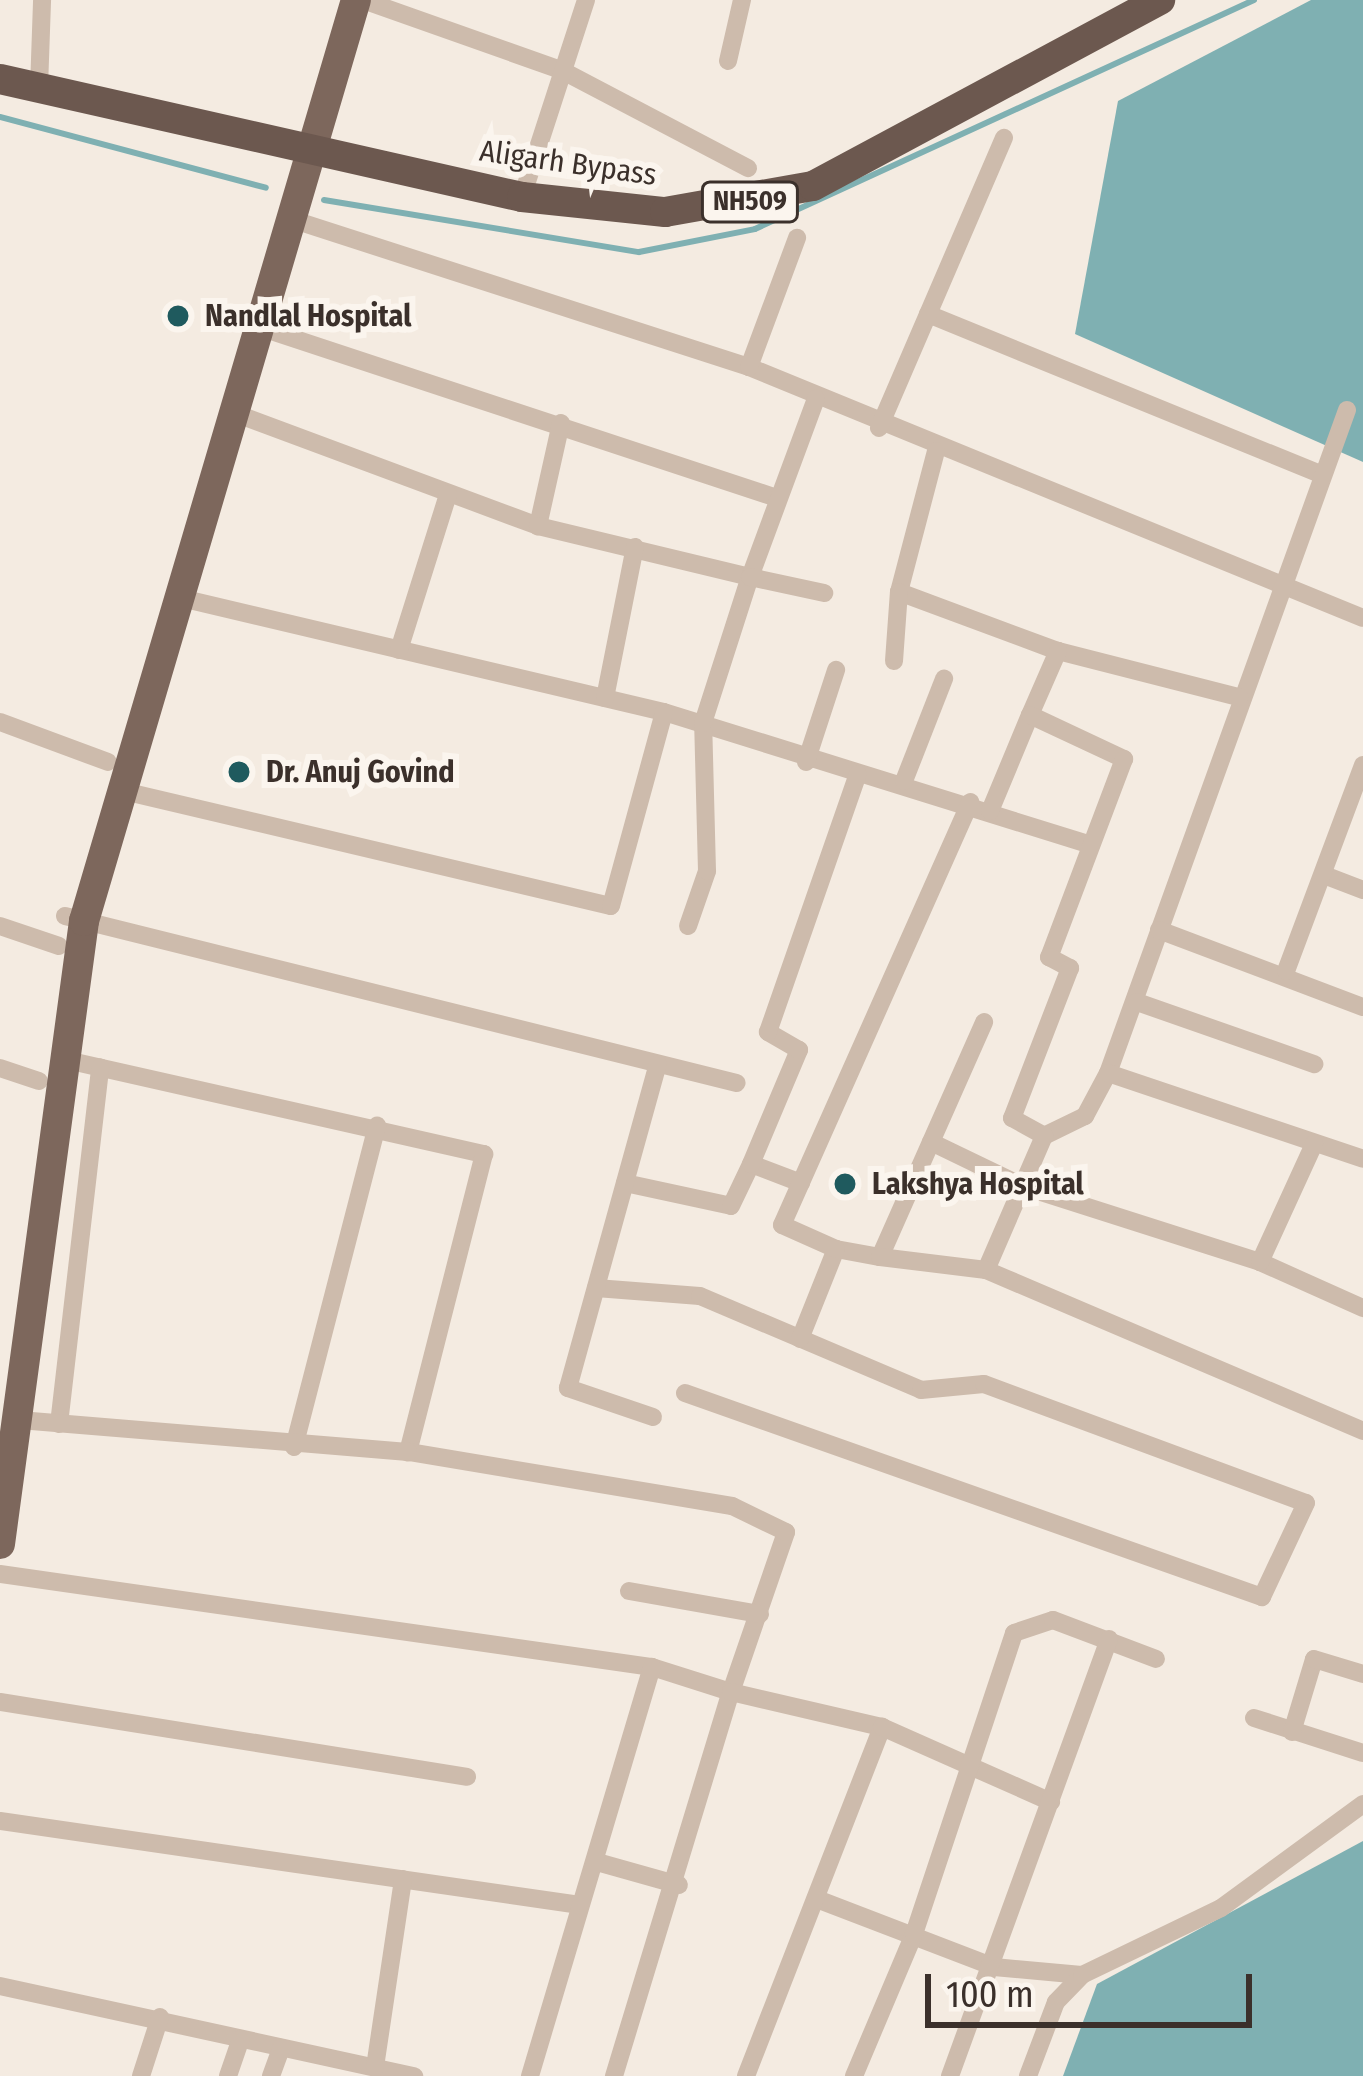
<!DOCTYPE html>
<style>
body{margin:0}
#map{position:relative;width:1363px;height:2076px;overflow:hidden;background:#f4ebe1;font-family:"Fira Sans Condensed",sans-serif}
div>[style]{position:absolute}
.water>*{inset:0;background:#7fb0b2}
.stream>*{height:6px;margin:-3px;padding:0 3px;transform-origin:3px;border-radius:3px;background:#7fb0b2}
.minor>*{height:18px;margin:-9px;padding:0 9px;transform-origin:9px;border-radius:9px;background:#cdbbac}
.primary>*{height:30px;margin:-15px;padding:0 15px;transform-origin:15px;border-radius:15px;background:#7d675c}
.trunk>*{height:30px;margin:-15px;padding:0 15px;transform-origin:15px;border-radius:15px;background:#6c584f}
.dots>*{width:33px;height:33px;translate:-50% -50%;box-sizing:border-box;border:6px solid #fbf5ee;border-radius:50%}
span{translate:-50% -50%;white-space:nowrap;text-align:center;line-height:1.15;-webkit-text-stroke:12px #fbf5ee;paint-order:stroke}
.shield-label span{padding:3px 9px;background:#fbf5ee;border:3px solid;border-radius:9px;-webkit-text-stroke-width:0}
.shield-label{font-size:27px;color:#3b302b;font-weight:700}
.street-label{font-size:30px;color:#3b302b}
.poi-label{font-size:30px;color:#3b302b;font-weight:700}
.left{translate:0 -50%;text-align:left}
.scale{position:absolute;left:925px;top:1974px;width:327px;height:54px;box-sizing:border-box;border:6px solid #3b302b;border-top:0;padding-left:15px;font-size:36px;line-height:42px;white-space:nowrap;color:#3b302b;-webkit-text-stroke:9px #fbf5ee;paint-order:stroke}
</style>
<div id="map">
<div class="water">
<i style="clip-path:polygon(1311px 0,1363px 0,1363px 462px,1075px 334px,1118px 101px)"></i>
<i style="clip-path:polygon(1363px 1841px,1363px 2076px,1063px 2076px,1097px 1984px)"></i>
</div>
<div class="stream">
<i style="left:0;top:117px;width:275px;rotate:14.9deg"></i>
<i style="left:324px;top:200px;width:319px;rotate:9.4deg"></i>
<i style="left:639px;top:252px;width:118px;rotate:-11.2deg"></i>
<i style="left:755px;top:229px;width:549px;rotate:-24.65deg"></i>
</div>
<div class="minor">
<i style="left:363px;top:0;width:212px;rotate:19.5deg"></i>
<i style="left:563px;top:71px;width:209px;rotate:27.7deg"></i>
<i style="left:728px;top:61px;width:63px;rotate:-77.1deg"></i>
<i style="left:39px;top:88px;width:88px;rotate:-88deg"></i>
<i style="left:522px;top:197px;width:207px;rotate:-72deg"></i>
<i style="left:297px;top:221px;width:475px;rotate:17.9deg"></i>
<i style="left:749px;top:367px;width:663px;rotate:22.23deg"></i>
<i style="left:928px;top:314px;width:424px;rotate:22.2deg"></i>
<i style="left:262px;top:328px;width:539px;rotate:18.27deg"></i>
<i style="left:749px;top:367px;width:138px;rotate:-69.6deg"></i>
<i style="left:1347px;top:410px;width:705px;rotate:109.82deg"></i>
<i style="left:1108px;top:1073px;width:49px;rotate:118.1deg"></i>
<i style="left:1085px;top:1116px;width:46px;rotate:154deg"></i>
<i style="left:1044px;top:1136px;width:146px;rotate:113.4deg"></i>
<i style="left:986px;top:1270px;width:410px;rotate:23.1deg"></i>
<i style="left:237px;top:414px;width:321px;rotate:20.4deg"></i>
<i style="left:561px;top:423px;width:106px;rotate:102.6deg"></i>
<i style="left:538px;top:526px;width:218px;rotate:13.5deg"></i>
<i style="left:750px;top:577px;width:190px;rotate:-69.7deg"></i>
<i style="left:879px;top:428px;width:316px;rotate:-66.7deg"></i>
<i style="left:936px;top:451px;width:146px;rotate:104.7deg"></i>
<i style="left:899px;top:592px;width:170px;rotate:20.4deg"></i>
<i style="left:1058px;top:651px;width:187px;rotate:14.3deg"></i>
<i style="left:181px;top:598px;width:496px;rotate:13.3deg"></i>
<i style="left:664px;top:712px;width:447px;rotate:17.3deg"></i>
<i style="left:399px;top:650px;width:163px;rotate:-72.5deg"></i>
<i style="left:894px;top:661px;width:69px;rotate:-85.9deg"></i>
<i style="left:605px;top:698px;width:154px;rotate:-78.8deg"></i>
<i style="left:1030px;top:715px;width:70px;rotate:-66.4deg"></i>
<i style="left:0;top:722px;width:115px;rotate:20.3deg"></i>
<i style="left:806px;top:762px;width:97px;rotate:-71.9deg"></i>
<i style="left:904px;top:781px;width:110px;rotate:-68.6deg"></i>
<i style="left:119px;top:790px;width:505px;rotate:13.27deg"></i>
<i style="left:611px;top:906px;width:201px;rotate:-74.7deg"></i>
<i style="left:990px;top:811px;width:104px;rotate:-67.4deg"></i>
<i style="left:1030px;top:715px;width:104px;rotate:25.1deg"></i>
<i style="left:1124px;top:759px;width:212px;rotate:110.7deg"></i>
<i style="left:1049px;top:957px;width:24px;rotate:28deg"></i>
<i style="left:1070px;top:968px;width:161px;rotate:111.1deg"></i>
<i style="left:1012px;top:1118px;width:37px;rotate:29deg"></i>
<i style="left:1324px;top:875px;width:42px;rotate:21deg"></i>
<i style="left:65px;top:916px;width:692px;rotate:13.96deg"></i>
<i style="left:0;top:926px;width:62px;rotate:18.7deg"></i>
<i style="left:688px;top:926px;width:58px;rotate:-70.9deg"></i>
<i style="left:707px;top:871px;width:148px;rotate:-91.5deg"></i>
<i style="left:703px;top:723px;width:153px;rotate:-72.2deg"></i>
<i style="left:750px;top:577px;width:76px;rotate:12.2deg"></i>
<i style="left:1159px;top:930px;width:218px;rotate:20.7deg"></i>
<i style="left:1286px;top:971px;width:220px;rotate:-69.5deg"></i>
<i style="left:1137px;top:1002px;width:188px;rotate:19.3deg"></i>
<i style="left:62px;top:1059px;width:433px;rotate:12.7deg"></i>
<i style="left:484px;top:1154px;width:308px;rotate:104.3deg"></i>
<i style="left:0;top:1068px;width:41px;rotate:18.4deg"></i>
<i style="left:1108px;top:1073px;width:269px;rotate:18.6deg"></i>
<i style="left:931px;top:1142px;width:101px;rotate:25.8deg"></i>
<i style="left:1022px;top:1186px;width:250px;rotate:17.7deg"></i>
<i style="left:1260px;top:1262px;width:113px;rotate:24.1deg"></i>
<i style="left:625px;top:1183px;width:108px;rotate:12.2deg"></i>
<i style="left:731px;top:1206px;width:47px;rotate:-64.5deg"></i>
<i style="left:801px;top:1183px;width:53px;rotate:-159.2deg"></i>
<i style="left:751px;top:1164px;width:124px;rotate:-67.2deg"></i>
<i style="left:799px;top:1050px;width:36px;rotate:-150deg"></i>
<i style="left:768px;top:1032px;width:273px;rotate:-70.8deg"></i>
<i style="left:836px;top:1249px;width:45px;rotate:10.3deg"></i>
<i style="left:880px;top:1257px;width:257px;rotate:-66.1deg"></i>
<i style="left:880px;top:1257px;width:107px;rotate:7deg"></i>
<i style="left:1260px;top:1262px;width:130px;rotate:-65.4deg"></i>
<i style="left:596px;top:1288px;width:104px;rotate:4.4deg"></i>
<i style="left:700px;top:1296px;width:240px;rotate:23deg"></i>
<i style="left:921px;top:1390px;width:63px;rotate:-5.4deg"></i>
<i style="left:984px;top:1384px;width:343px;rotate:20.3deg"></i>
<i style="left:1306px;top:1503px;width:104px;rotate:115.1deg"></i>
<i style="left:1262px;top:1597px;width:612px;rotate:-160.53deg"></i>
<i style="left:800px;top:1339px;width:97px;rotate:-68.2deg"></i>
<i style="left:836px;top:1249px;width:59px;rotate:-156deg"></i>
<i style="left:782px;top:1225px;width:463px;rotate:-66deg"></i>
<i style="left:653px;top:1417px;width:90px;rotate:-161.2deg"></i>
<i style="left:568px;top:1388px;width:336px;rotate:-74.5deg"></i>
<i style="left:59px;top:1424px;width:359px;rotate:-83.4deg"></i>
<i style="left:294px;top:1447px;width:332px;rotate:-75.5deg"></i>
<i style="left:0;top:1574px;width:659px;rotate:8.12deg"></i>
<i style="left:652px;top:1667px;width:83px;rotate:17.6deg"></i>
<i style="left:731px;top:1692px;width:169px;rotate:-71deg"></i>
<i style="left:786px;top:1532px;width:60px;rotate:-154.3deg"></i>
<i style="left:732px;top:1506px;width:328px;rotate:-170.5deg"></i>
<i style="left:408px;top:1452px;width:393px;rotate:-175.3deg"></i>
<i style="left:629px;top:1591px;width:133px;rotate:10deg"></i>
<i style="left:0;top:1702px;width:473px;rotate:9.1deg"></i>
<i style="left:1254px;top:1718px;width:114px;rotate:17.8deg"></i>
<i style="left:1292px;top:1732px;width:76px;rotate:-73.2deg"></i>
<i style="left:1314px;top:1659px;width:51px;rotate:17deg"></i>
<i style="left:0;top:1821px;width:586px;rotate:8.24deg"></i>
<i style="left:597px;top:1862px;width:85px;rotate:15.7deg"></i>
<i style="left:822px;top:1901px;width:184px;rotate:21deg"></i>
<i style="left:994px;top:1967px;width:88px;rotate:5.2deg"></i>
<i style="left:0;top:1986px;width:424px;rotate:12.3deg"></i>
<i style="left:375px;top:2067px;width:190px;rotate:-81.5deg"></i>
<i style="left:141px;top:2076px;width:62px;rotate:-72.1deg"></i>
<i style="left:228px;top:2076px;width:39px;rotate:-71deg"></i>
<i style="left:271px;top:2076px;width:30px;rotate:-70deg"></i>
<i style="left:530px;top:2076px;width:427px;rotate:-73.4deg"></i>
<i style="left:614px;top:2076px;width:401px;rotate:-73.1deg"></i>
<i style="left:731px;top:1692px;width:155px;rotate:13.1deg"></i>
<i style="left:746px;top:2076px;width:375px;rotate:-68.7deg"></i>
<i style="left:882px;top:1727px;width:185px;rotate:23.9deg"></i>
<i style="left:854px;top:2076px;width:154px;rotate:-67.1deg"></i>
<i style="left:914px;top:1934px;width:317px;rotate:-71.6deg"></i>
<i style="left:1014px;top:1633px;width:41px;rotate:-18.4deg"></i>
<i style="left:1053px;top:1620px;width:110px;rotate:20.7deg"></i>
<i style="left:950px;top:2076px;width:465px;rotate:-70deg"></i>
<i style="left:1028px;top:2076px;width:79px;rotate:-69.3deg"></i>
<i style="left:1056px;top:2002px;width:37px;rotate:-46deg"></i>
<i style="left:1082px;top:1975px;width:154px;rotate:-25.7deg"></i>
<i style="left:1221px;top:1908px;width:176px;rotate:-36.2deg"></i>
</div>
<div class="primary">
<i style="left:0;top:1544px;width:629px;rotate:-82.32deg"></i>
<i style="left:84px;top:921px;width:960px;rotate:-73.55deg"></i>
</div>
<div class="trunk">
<i style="left:0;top:79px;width:535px;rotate:12.74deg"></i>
<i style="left:522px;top:197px;width:144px;rotate:6deg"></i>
<i style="left:665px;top:212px;width:150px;rotate:-10deg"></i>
<i style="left:813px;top:186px;width:394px;rotate:-28.2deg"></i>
</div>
<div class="dots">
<i style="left:178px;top:316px;background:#1f5a5e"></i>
<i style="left:239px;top:772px;background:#1f5a5e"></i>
<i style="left:845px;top:1184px;background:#1f5a5e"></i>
</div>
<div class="shield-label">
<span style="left:750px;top:202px">NH509</span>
</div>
<div class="street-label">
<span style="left:568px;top:163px;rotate:8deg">Aligarh Bypass</span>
</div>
<div class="poi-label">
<span class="left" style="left:205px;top:316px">Nandlal Hospital</span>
<span class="left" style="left:266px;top:772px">Dr. Anuj Govind</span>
<span class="left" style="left:872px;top:1184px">Lakshya Hospital</span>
</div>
<div class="scale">100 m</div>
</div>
